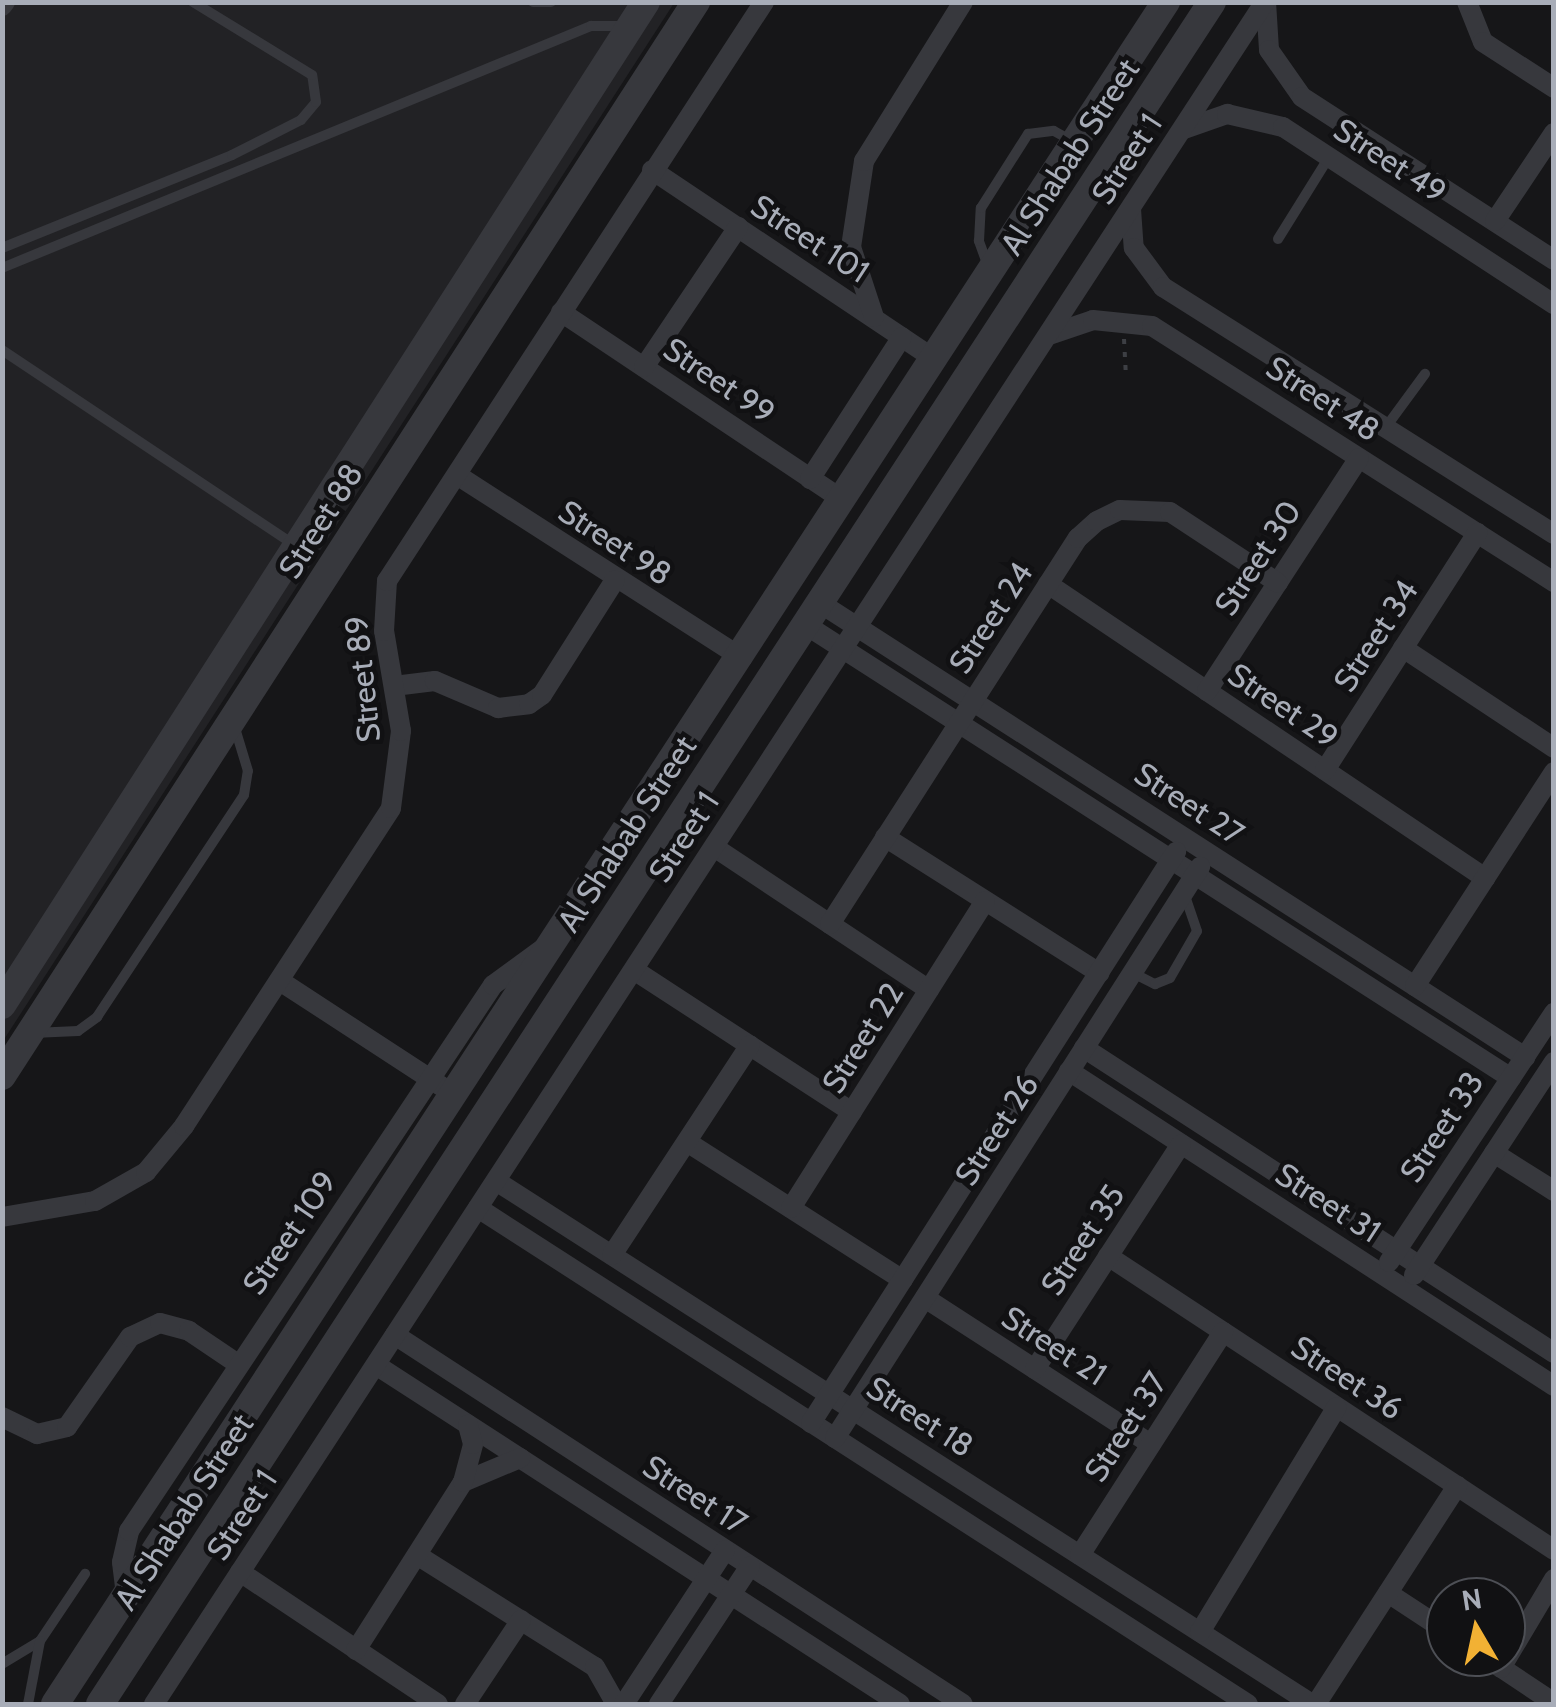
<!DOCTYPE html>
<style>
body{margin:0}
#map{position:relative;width:1556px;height:1707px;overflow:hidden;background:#161618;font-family:Cabin,sans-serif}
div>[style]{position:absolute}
.built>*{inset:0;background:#222225}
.path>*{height:4px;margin-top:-2px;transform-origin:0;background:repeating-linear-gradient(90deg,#3d3f44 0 5px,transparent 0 13px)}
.service>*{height:10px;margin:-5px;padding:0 5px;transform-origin:5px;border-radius:5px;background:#37383d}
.minor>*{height:20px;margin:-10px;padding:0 10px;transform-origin:10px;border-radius:10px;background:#37383d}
.tertiary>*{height:28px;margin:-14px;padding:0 14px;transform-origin:14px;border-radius:14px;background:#37383d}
span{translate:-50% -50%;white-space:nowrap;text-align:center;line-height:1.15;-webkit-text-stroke:9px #111113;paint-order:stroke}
.street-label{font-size:32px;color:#a8adb8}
.frame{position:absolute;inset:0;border:5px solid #a8adb8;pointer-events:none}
.north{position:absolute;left:1426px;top:1577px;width:100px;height:100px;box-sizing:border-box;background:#111113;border:2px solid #4d4f55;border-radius:50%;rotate:351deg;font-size:28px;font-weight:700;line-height:40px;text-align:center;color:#a8adb8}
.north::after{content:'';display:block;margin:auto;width:35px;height:45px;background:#f2b134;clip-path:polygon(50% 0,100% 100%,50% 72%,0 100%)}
</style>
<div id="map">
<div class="built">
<i style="clip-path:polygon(3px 3px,674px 3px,3px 1041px)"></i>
</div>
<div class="path">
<i style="left:1124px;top:339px;width:37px;rotate:87deg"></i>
</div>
<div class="service">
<i style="left:533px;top:2px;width:18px"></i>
<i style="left:1278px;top:239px;width:97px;rotate:-58.1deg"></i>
<i style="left:2px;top:248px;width:248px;rotate:-22deg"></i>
<i style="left:232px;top:155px;width:77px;rotate:-26.9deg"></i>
<i style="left:301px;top:120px;width:23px;rotate:-50deg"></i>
<i style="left:316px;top:102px;width:27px;rotate:-98deg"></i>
<i style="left:312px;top:75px;width:140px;rotate:-148.5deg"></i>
<i style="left:988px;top:266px;width:27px;rotate:-110deg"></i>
<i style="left:979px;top:241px;width:33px;rotate:-87deg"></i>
<i style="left:981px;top:208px;width:88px;rotate:-57.6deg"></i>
<i style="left:1028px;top:134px;width:26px;rotate:-7deg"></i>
<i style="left:1054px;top:131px;width:23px;rotate:29deg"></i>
<i style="left:2px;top:268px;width:637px;rotate:-22.34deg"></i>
<i style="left:591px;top:26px;width:33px"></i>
<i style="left:2px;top:350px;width:350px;rotate:33.7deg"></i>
<i style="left:1386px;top:427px;width:66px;rotate:-53.7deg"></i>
<i style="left:1133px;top:973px;width:25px;rotate:27deg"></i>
<i style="left:1155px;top:984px;width:16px;rotate:-22deg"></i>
<i style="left:1170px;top:978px;width:54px;rotate:-60.1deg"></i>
<i style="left:1197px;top:931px;width:40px;rotate:-108.9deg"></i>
<i style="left:33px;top:1033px;width:45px;rotate:-2.5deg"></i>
<i style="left:78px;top:1031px;width:24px;rotate:-36deg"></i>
<i style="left:97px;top:1017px;width:266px;rotate:-56.5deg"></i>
<i style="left:244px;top:795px;width:24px;rotate:-81deg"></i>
<i style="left:248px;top:771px;width:48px;rotate:-106.9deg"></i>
<i style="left:2px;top:1664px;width:44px;rotate:-31.2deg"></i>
<i style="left:40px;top:1641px;width:81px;rotate:-56.1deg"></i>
<i style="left:28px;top:1704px;width:64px;rotate:-79.2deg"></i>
</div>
<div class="minor">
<i style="left:1266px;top:2px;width:48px;rotate:86.4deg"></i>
<i style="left:1269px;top:50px;width:57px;rotate:54.9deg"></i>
<i style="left:1302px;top:97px;width:300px;rotate:32.9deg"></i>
<i style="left:1467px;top:2px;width:43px;rotate:68.2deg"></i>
<i style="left:1483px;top:42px;width:85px;rotate:32.9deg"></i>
<i style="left:2px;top:6px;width:5px;rotate:-53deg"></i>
<i style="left:1184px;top:129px;width:46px;rotate:-19.2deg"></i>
<i style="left:1227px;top:114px;width:57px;rotate:13.1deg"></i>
<i style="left:1283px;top:127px;width:324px;rotate:33.2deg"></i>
<i style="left:652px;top:170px;width:338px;rotate:33.8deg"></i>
<i style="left:1131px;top:209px;width:39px;rotate:86deg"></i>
<i style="left:1134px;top:248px;width:49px;rotate:53.4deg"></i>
<i style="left:1163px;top:287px;width:462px;rotate:32.3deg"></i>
<i style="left:1495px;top:221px;width:106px;rotate:-56.2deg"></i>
<i style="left:561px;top:312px;width:339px;rotate:33.7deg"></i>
<i style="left:874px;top:317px;width:74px;rotate:-108.2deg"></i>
<i style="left:851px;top:247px;width:87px;rotate:-81.4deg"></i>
<i style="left:864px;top:161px;width:187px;rotate:-58.1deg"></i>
<i style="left:1049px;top:335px;width:46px;rotate:-18.8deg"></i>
<i style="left:1093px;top:320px;width:59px;rotate:5.8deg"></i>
<i style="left:1152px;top:326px;width:477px;rotate:32.5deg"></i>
<i style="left:644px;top:367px;width:169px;rotate:-56.1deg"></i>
<i style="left:457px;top:475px;width:339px;rotate:32.7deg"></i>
<i style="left:810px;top:479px;width:169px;rotate:-57.1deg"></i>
<i style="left:1048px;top:584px;width:527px;rotate:33.93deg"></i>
<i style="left:820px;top:603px;width:839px;rotate:32.78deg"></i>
<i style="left:806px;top:625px;width:838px;rotate:32.72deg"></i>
<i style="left:1403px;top:648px;width:181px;rotate:33.5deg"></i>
<i style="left:394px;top:686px;width:41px;rotate:-7deg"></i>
<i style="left:435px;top:681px;width:69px;rotate:23.2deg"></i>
<i style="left:498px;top:708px;width:31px;rotate:-7deg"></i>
<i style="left:529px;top:704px;width:16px;rotate:-35deg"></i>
<i style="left:542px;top:695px;width:136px;rotate:-57.6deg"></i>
<i style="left:1207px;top:691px;width:278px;rotate:-56.9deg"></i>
<i style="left:1325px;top:770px;width:282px;rotate:-57.3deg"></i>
<i style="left:885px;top:837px;width:254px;rotate:32.4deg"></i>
<i style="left:714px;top:847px;width:258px;rotate:33.6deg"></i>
<i style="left:830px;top:924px;width:459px;rotate:-57.3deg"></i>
<i style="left:1078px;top:538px;width:25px;rotate:-42deg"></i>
<i style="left:1097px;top:521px;width:25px;rotate:-26deg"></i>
<i style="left:1120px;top:510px;width:50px;rotate:2.3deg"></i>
<i style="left:1170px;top:512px;width:129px;rotate:33.3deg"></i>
<i style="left:634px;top:970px;width:260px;rotate:33.1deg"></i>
<i style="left:280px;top:981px;width:192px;rotate:33.1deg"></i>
<i style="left:1415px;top:986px;width:255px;rotate:-57deg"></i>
<i style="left:1084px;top:1048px;width:560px;rotate:32.98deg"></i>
<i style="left:1069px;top:1071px;width:578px;rotate:33deg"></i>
<i style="left:687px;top:1142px;width:256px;rotate:32.6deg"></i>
<i style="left:1494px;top:1153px;width:71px;rotate:32.3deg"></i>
<i style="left:496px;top:1181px;width:969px;rotate:32.66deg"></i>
<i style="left:478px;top:1208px;width:916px;rotate:32.79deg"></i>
<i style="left:791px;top:1208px;width:363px;rotate:-57.7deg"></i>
<i style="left:2px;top:1217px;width:94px;rotate:-9.8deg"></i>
<i style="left:95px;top:1201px;width:59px;rotate:-29.6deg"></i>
<i style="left:146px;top:1172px;width:60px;rotate:-50.4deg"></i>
<i style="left:184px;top:1126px;width:379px;rotate:-56.9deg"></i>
<i style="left:391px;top:808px;width:78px;rotate:-82.6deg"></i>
<i style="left:401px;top:731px;width:101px;rotate:-99.6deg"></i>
<i style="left:384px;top:631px;width:50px;rotate:-86.6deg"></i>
<i style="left:387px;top:581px;width:691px;rotate:-56.93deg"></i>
<i style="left:612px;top:1255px;width:251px;rotate:-56.7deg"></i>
<i style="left:1108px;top:1256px;width:534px;rotate:33.39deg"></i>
<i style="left:1389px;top:1262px;width:299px;rotate:-56.5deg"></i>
<i style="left:1414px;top:1275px;width:255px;rotate:-56.7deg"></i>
<i style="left:925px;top:1298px;width:269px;rotate:32.9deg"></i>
<i style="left:395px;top:1335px;width:677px;rotate:33.01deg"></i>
<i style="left:376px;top:1365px;width:624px;rotate:32.9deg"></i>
<i style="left:1035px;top:1369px;width:268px;rotate:-57deg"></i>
<i style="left:2px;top:1417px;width:39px;rotate:26deg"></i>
<i style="left:37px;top:1434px;width:31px;rotate:-13deg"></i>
<i style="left:67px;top:1427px;width:110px;rotate:-55deg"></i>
<i style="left:130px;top:1337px;width:33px;rotate:-25deg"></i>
<i style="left:160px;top:1323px;width:30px;rotate:15deg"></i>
<i style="left:189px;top:1331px;width:59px;rotate:34deg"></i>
<i style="left:811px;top:1423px;width:678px;rotate:-57.41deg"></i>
<i style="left:835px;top:1438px;width:678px;rotate:-57.41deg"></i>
<i style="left:463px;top:1482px;width:62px;rotate:-22.8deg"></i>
<i style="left:417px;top:1555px;width:210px;rotate:32.2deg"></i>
<i style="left:595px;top:1667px;width:43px;rotate:60.4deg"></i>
<i style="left:1080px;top:1555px;width:265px;rotate:-57.3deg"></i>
<i style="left:240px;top:1572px;width:238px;rotate:33.7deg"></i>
<i style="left:1388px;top:1593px;width:69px;rotate:33.2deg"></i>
<i style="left:126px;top:1595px;width:33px;rotate:-97deg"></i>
<i style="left:122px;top:1562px;width:32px;rotate:-77deg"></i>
<i style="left:129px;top:1531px;width:656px;rotate:-56.31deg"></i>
<i style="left:493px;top:985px;width:64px;rotate:-36.2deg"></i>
<i style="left:1200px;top:1632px;width:263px;rotate:-58.7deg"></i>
<i style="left:356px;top:1650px;width:199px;rotate:-57.5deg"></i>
<i style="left:463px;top:1482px;width:39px;rotate:-75deg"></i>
<i style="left:473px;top:1444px;width:20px;rotate:-105deg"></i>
<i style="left:1485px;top:1657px;width:83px;rotate:33.7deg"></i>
<i style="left:1501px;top:1668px;width:104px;rotate:-59.2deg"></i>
<i style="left:154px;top:1704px;width:2033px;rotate:-56.87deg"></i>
<i style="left:465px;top:1704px;width:101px;rotate:-56.3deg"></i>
<i style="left:624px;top:1704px;width:184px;rotate:-56.7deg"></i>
<i style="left:659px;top:1704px;width:165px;rotate:-56.6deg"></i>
<i style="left:1316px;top:1704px;width:260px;rotate:-57.1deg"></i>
</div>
<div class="tertiary">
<i style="left:2px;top:1005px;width:1192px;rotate:-57.3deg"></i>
<i style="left:2px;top:1076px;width:1279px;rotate:-57.13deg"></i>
<i style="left:55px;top:1704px;width:2033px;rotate:-56.87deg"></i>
<i style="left:100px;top:1704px;width:2033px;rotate:-56.84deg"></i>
</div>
<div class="street-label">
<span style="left:1070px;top:157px;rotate:-57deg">Al Shabab Street</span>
<span style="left:1127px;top:159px;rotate:-57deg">Street 1</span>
<span style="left:1390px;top:161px;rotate:33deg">Street 49</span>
<span style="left:810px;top:239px;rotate:33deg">Street 101</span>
<span style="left:719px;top:381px;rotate:34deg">Street 99</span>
<span style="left:1323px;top:399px;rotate:33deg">Street 48</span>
<span style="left:321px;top:521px;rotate:-58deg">Street 88</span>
<span style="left:615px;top:543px;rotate:33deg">Street 98</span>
<span style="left:1258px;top:558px;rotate:-57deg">Street 30</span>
<span style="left:991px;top:618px;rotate:-57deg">Street 24</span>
<span style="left:1376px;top:636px;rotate:-57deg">Street 34</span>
<span style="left:363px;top:679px;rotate:-96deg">Street 89</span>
<span style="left:1283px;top:706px;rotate:34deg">Street 29</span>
<span style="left:1189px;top:804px;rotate:33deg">Street 27</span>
<span style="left:627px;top:834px;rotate:-57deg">Al Shabab Street</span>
<span style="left:684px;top:837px;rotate:-57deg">Street 1</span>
<span style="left:863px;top:1038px;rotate:-58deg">Street 22</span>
<span style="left:1442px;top:1127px;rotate:-57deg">Street 33</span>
<span style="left:997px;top:1130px;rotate:-57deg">Street 26</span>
<span style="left:1328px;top:1203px;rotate:33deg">Street 31</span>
<span style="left:290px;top:1233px;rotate:-56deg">Street 109</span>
<span style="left:1083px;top:1240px;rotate:-57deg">Street 35</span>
<span style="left:1054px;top:1346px;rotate:33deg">Street 21</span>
<span style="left:1347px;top:1378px;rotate:33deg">Street 36</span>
<span style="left:920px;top:1417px;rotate:33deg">Street 18</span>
<span style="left:1126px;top:1427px;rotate:-57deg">Street 37</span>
<span style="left:695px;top:1495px;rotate:33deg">Street 17</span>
<span style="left:184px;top:1512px;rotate:-57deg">Al Shabab Street</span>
<span style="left:242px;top:1515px;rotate:-57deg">Street 1</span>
</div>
<div class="frame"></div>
<div class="north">N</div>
</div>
